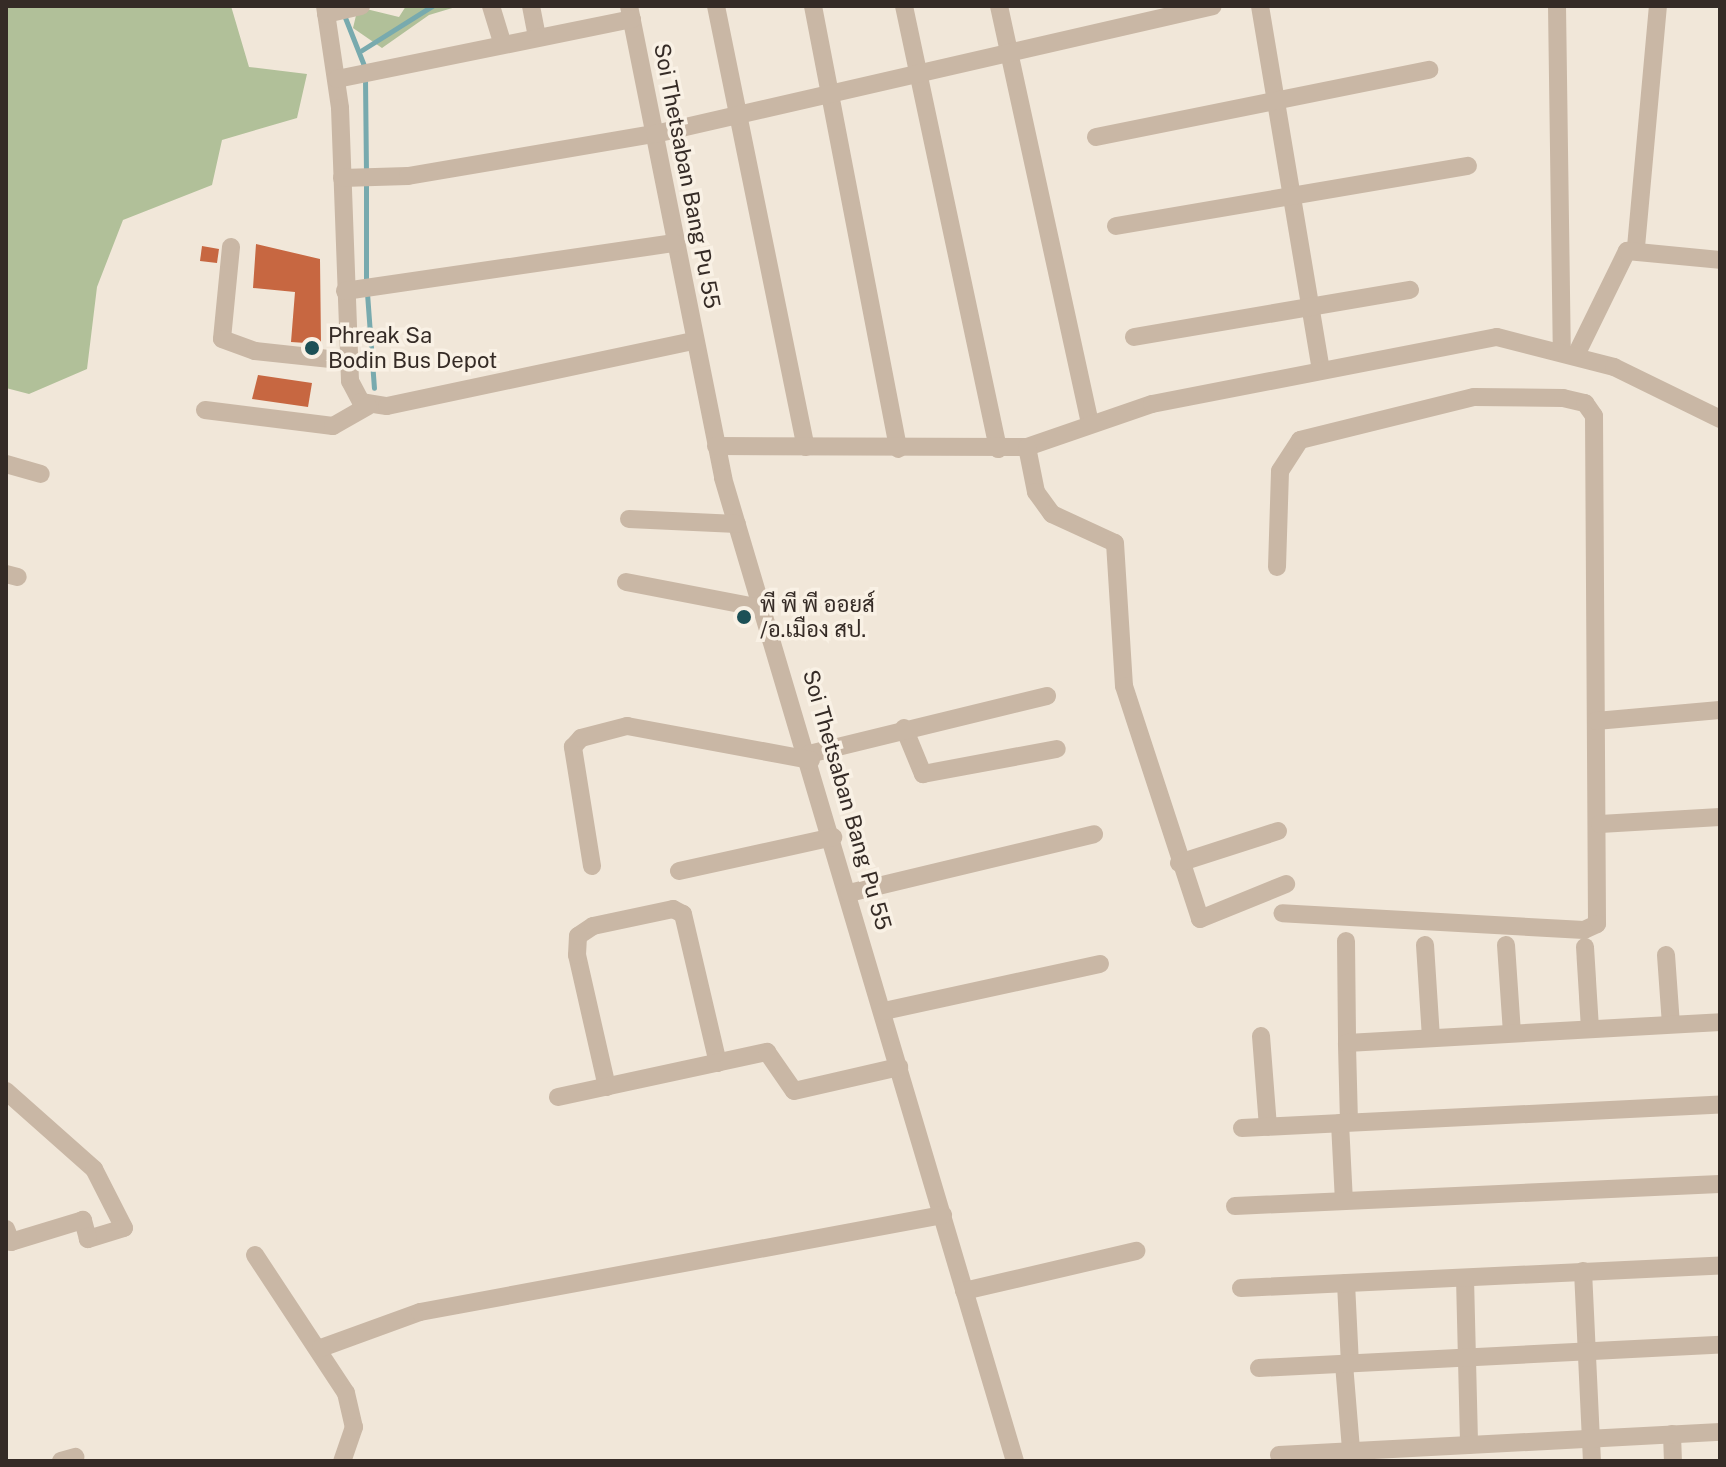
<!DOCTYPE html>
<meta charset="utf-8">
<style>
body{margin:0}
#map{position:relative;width:1726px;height:1467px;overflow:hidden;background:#f1e7d9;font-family:"Public Sans",Sarabun,sans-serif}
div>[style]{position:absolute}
.green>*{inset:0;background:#b1c099}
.stream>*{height:5px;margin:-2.5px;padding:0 2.5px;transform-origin:2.5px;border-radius:2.5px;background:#78aaae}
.building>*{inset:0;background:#c76741}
.minor>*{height:18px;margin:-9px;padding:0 9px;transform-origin:9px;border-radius:9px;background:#c9b7a5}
.dots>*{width:22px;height:22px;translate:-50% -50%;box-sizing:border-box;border:4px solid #f9f1e5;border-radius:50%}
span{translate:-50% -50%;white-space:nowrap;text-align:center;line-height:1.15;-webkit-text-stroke:7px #f9f1e5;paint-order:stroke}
.street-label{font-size:22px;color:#352b26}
.poi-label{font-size:22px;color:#352b26}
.left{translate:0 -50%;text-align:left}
.frame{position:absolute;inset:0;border:8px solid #352b26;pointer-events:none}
</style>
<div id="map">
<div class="green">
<i style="clip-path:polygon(6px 6px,231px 6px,249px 67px,307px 74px,297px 118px,222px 140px,212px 185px,123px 220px,97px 287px,87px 369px,29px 394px,6px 388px)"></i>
<i style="clip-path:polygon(406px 6px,459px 6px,429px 15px,382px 48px,353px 28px,358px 7px,399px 17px)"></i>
</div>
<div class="stream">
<i style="left:344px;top:15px;width:57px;rotate:68.4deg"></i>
<i style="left:362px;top:50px;width:83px;rotate:-32.2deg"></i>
<i style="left:365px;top:78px;width:94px;rotate:89.4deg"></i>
<i style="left:366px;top:182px;width:102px;rotate:90deg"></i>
<i style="left:367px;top:293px;width:95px;rotate:85.8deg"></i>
</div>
<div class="building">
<i style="clip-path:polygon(256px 244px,320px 259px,321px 344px,291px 342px,295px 292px,253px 288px)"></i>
<i style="clip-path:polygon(202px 246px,219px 249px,217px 263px,200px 261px)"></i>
<i style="clip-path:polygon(258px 375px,312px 383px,308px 407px,252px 399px)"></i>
</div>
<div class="minor">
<i style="left:325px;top:6px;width:103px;rotate:81.6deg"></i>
<i style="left:340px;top:108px;width:273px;rotate:87.9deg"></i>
<i style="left:350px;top:381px;width:24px;rotate:62deg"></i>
<i style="left:361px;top:402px;width:26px;rotate:9deg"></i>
<i style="left:387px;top:406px;width:314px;rotate:-12deg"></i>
<i style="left:491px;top:6px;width:38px;rotate:73deg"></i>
<i style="left:531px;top:6px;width:31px;rotate:79deg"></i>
<i style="left:629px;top:6px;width:481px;rotate:78.7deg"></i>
<i style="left:723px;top:478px;width:1025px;rotate:73.46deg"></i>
<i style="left:716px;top:6px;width:450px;rotate:78.5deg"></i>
<i style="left:813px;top:6px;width:451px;rotate:79.1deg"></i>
<i style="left:904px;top:6px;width:453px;rotate:78deg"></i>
<i style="left:999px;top:6px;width:428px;rotate:77.7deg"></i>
<i style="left:1260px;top:6px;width:365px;rotate:80.5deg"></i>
<i style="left:1557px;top:6px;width:344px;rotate:89.2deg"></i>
<i style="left:326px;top:14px;width:36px;rotate:-13deg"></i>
<i style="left:337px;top:79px;width:301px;rotate:-11.5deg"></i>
<i style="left:1096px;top:137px;width:340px;rotate:-11.4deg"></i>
<i style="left:342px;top:178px;width:66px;rotate:-1.7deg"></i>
<i style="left:408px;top:176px;width:251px;rotate:-9.7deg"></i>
<i style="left:655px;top:134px;width:572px;rotate:-12.92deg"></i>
<i style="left:1116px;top:226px;width:357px;rotate:-9.7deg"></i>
<i style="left:231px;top:247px;width:92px;rotate:95.6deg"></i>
<i style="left:222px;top:339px;width:35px;rotate:20deg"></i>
<i style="left:255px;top:351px;width:95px;rotate:6.1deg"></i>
<i style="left:1636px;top:247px;width:242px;rotate:-84.8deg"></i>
<i style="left:345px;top:291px;width:333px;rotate:-8.3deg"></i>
<i style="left:1134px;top:337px;width:280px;rotate:-9.7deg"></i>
<i style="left:1576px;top:355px;width:116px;rotate:-63.9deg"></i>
<i style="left:1627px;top:251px;width:93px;rotate:5.5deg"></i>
<i style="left:205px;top:410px;width:129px;rotate:7.1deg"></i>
<i style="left:333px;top:426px;width:40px;rotate:-29.7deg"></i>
<i style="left:716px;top:446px;width:311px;rotate:0.2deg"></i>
<i style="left:1027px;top:447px;width:132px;rotate:-19deg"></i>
<i style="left:1152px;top:404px;width:351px;rotate:-11deg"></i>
<i style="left:1497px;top:337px;width:121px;rotate:14.4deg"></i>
<i style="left:1614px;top:367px;width:118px;rotate:26.1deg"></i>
<i style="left:1027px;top:447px;width:46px;rotate:78.7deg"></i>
<i style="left:1036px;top:492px;width:27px;rotate:54deg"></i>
<i style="left:1052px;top:514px;width:69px;rotate:24.7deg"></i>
<i style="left:1115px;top:543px;width:143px;rotate:86.4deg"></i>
<i style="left:1124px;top:686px;width:245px;rotate:71.9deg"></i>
<i style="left:1200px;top:919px;width:93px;rotate:-22.1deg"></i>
<i style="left:6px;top:464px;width:36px;rotate:16deg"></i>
<i style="left:629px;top:519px;width:108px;rotate:2.7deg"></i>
<i style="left:1277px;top:567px;width:96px;rotate:-88.2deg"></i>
<i style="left:1280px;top:471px;width:37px;rotate:-57deg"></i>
<i style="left:1300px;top:440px;width:179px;rotate:-13.9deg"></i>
<i style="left:1474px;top:397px;width:89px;rotate:0.6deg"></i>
<i style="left:1563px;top:398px;width:23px;rotate:13deg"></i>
<i style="left:1585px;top:403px;width:16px;rotate:55deg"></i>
<i style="left:1594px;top:416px;width:508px;rotate:89.66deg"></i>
<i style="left:1597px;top:924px;width:14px;rotate:155deg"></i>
<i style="left:1584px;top:930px;width:302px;rotate:-176.8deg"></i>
<i style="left:6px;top:574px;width:12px;rotate:14deg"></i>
<i style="left:626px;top:582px;width:143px;rotate:10.9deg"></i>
<i style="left:1596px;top:721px;width:124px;rotate:-5.1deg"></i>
<i style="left:904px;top:728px;width:50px;rotate:67.6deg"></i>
<i style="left:923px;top:774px;width:136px;rotate:-10.6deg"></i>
<i style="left:809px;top:754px;width:245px;rotate:-13.7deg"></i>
<i style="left:1600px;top:824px;width:120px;rotate:-3.3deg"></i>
<i style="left:1179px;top:863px;width:104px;rotate:-17.9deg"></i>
<i style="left:592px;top:866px;width:121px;rotate:-99.1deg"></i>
<i style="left:573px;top:747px;width:12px;rotate:-48deg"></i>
<i style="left:581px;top:738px;width:48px;rotate:-14.6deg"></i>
<i style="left:627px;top:726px;width:187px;rotate:10.5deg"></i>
<i style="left:679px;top:871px;width:158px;rotate:-12.4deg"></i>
<i style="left:849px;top:893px;width:252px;rotate:-13.5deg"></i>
<i style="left:1346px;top:941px;width:102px;rotate:89.4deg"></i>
<i style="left:1425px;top:945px;width:93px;rotate:86.3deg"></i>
<i style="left:1506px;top:945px;width:88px;rotate:86.1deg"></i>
<i style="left:1585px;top:947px;width:82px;rotate:86.5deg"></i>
<i style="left:1666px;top:955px;width:69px;rotate:85.9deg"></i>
<i style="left:884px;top:1011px;width:221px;rotate:-12.3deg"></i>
<i style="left:1261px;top:1036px;width:91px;rotate:85.6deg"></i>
<i style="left:607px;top:1087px;width:135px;rotate:-102.8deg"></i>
<i style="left:577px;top:955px;width:19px;rotate:-87deg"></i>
<i style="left:578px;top:936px;width:18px;rotate:-34deg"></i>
<i style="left:593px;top:926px;width:82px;rotate:-12deg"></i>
<i style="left:673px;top:909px;width:11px;rotate:27deg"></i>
<i style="left:683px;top:914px;width:153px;rotate:76.8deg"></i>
<i style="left:6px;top:1091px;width:118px;rotate:41.6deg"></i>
<i style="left:94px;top:1169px;width:66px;rotate:63deg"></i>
<i style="left:124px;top:1228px;width:38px;rotate:163deg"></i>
<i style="left:88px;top:1239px;width:20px;rotate:-105deg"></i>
<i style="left:83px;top:1220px;width:75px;rotate:163deg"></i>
<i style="left:11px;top:1242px;width:14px;rotate:-111deg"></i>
<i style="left:558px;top:1097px;width:214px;rotate:-12.2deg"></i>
<i style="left:767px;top:1052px;width:47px;rotate:55.3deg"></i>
<i style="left:794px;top:1091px;width:108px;rotate:-12.9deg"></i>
<i style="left:1349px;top:1122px;width:79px;rotate:-91.5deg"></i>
<i style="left:1347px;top:1043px;width:374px;rotate:-3.2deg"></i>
<i style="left:1340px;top:1123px;width:78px;rotate:87.1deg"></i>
<i style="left:1242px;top:1128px;width:479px;rotate:-2.8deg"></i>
<i style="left:1235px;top:1206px;width:485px;rotate:-2.6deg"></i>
<i style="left:255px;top:1255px;width:165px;rotate:56.6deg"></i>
<i style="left:346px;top:1393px;width:35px;rotate:77deg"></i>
<i style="left:354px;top:1427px;width:36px;rotate:109deg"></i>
<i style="left:1583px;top:1271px;width:190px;rotate:87.3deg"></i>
<i style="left:1465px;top:1278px;width:167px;rotate:88.6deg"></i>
<i style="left:1346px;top:1283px;width:81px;rotate:87.2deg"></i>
<i style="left:1241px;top:1288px;width:480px;rotate:-2.7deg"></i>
<i style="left:964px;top:1291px;width:177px;rotate:-13.1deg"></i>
<i style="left:321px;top:1348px;width:105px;rotate:-20deg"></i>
<i style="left:420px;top:1312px;width:532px;rotate:-10.51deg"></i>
<i style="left:1344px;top:1364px;width:97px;rotate:85.3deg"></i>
<i style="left:1259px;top:1368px;width:462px;rotate:-2.9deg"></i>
<i style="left:1672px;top:1434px;width:27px;rotate:88deg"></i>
<i style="left:1279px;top:1455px;width:442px;rotate:-3deg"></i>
<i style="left:61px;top:1461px;width:15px;rotate:-16deg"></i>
</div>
<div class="dots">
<i style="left:312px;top:348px;background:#1c5056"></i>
<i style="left:744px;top:617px;background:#1c5056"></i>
</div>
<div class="street-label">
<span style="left:687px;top:176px;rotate:79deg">Soi Thetsaban Bang Pu 55</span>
<span style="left:847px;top:800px;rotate:74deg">Soi Thetsaban Bang Pu 55</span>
</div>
<div class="poi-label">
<span class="left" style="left:328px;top:348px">Phreak Sa<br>Bodin Bus Depot</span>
<span class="left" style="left:760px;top:617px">พี พี พี ออยส์<br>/อ.เมือง สป.</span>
</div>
<div class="frame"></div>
</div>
